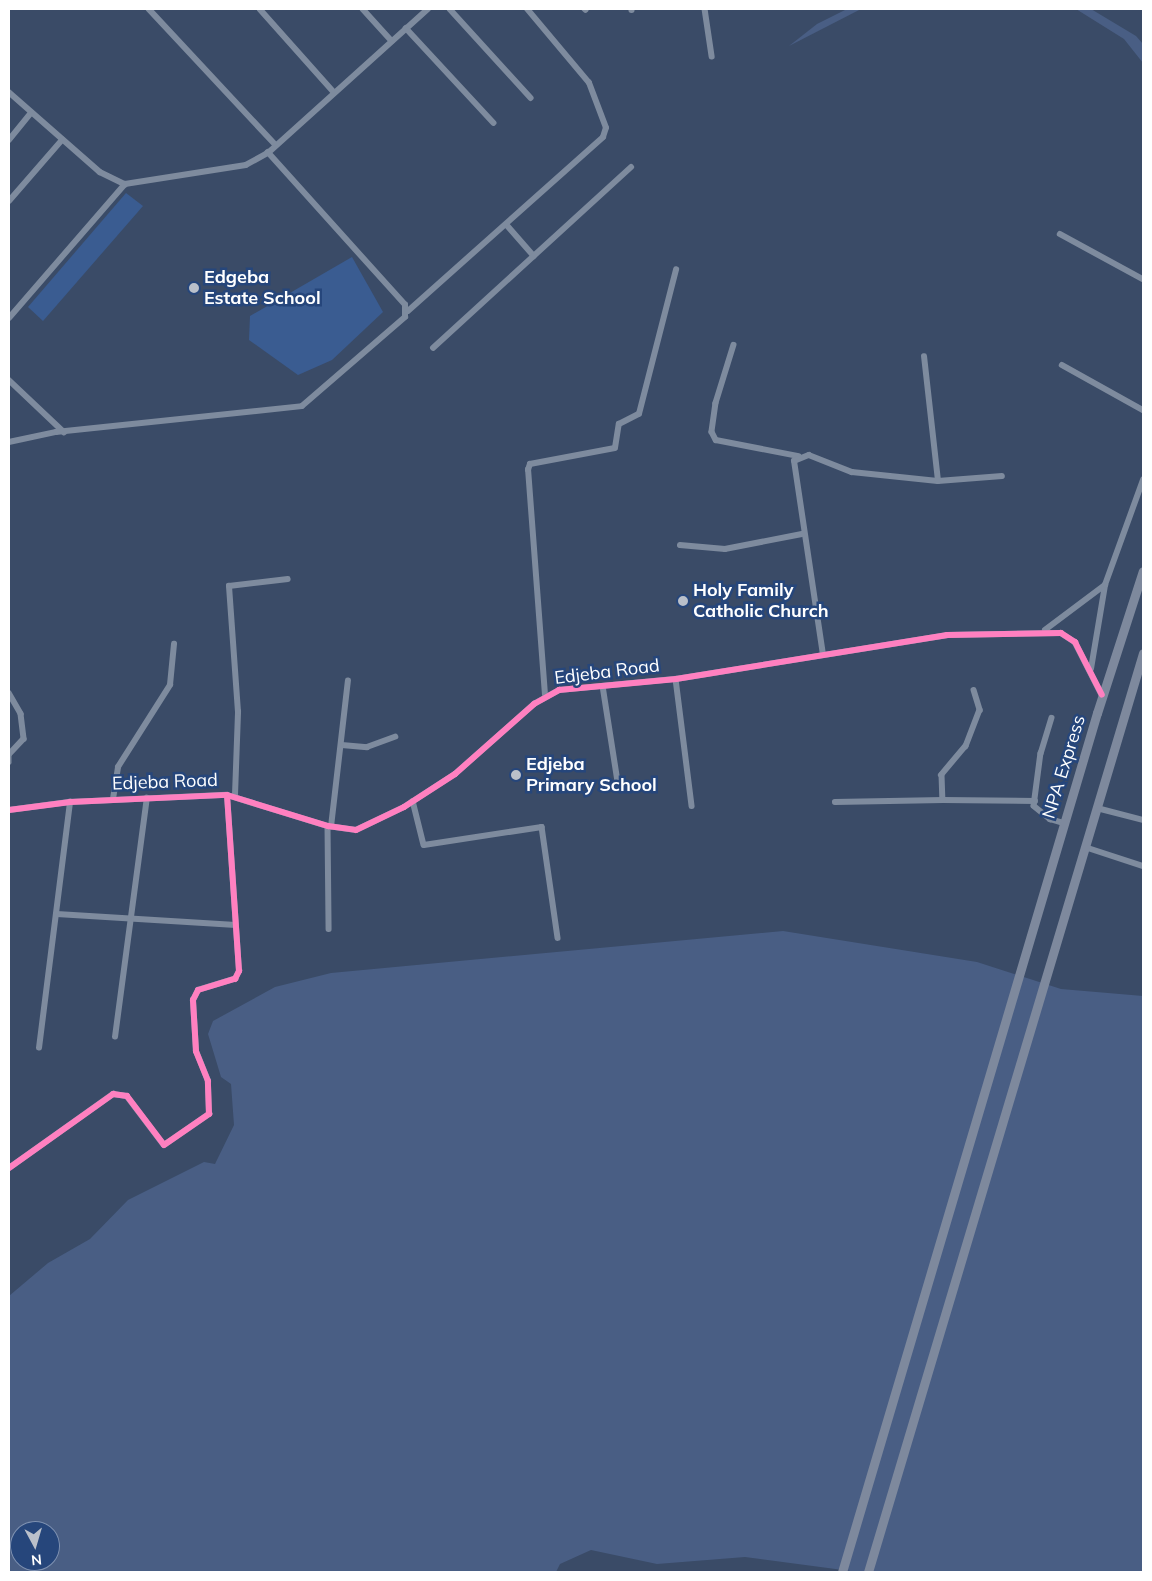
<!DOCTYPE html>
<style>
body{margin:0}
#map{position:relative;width:1152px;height:1581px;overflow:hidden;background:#3a4b67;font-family:Mulish,sans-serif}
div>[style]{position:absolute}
.green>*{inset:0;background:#3a5c91}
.water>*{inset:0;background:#495e84}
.minor>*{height:5.5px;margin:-2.75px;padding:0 2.75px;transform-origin:2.75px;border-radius:2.75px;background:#7e8b9e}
.primary>*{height:9px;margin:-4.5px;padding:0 4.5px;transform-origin:4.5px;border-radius:4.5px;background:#7e899d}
.cycleway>*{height:6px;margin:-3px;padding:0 3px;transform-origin:3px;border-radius:3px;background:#ff80c0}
.dots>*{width:14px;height:14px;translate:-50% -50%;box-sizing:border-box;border:2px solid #26467b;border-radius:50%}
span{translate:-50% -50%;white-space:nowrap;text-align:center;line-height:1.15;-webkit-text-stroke:5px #26467b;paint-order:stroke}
.poi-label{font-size:18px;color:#fff;font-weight:700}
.left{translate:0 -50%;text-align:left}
.street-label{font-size:18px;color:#fff}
.frame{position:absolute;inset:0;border:10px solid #fff;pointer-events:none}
.north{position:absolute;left:10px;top:1521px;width:50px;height:50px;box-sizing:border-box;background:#26467b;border:1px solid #7d90b0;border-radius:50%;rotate:174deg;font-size:14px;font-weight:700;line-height:20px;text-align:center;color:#fff}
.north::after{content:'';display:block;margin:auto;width:18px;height:22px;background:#bac0ca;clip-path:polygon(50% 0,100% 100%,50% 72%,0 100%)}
</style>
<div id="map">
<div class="green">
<i style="clip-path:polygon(126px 193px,143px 206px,43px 321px,28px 307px)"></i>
<i style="clip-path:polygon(352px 257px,383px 312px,332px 360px,298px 375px,249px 340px,250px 316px)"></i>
</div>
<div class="water">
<i style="clip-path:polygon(847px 9px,861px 9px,789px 46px,817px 24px)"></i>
<i style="clip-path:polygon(1076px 9px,1091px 9px,1136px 36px,1143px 44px,1143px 63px,1124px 39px)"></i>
<i style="clip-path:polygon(evenodd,783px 931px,977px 962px,1061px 989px,1143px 996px,1143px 1572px,858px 1572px,745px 1557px,657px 1564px,591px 1550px,560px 1564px,556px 1572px,9px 1572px,9px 1296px,48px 1263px,90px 1239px,128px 1200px,204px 1162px,215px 1164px,234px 1125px,231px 1084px,221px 1077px,208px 1034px,213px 1021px,275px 987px,331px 973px,783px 931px,20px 1531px,50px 1531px,50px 1561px,20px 1561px,20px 1531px)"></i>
</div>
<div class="minor">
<i style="left:149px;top:9px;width:186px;rotate:47deg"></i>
<i style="left:260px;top:9px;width:111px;rotate:48.3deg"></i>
<i style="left:363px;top:9px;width:43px;rotate:47.8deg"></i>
<i style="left:450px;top:9px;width:120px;rotate:47.7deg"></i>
<i style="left:585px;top:9px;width:1px;rotate:45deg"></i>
<i style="left:632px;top:9px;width:1px;rotate:90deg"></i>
<i style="left:705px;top:9px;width:48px;rotate:81.5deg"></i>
<i style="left:406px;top:28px;width:129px;rotate:47.2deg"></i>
<i style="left:9px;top:92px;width:121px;rotate:41.3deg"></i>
<i style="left:100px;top:172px;width:28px;rotate:26deg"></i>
<i style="left:125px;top:184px;width:122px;rotate:-8.9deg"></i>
<i style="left:246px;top:165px;width:25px;rotate:-29deg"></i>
<i style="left:268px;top:153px;width:215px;rotate:-42deg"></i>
<i style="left:9px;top:140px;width:35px;rotate:-51deg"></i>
<i style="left:9px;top:201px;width:81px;rotate:-49deg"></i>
<i style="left:507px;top:225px;width:41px;rotate:48.9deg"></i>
<i style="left:1060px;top:234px;width:94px;rotate:28.5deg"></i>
<i style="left:408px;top:311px;width:261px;rotate:-41.7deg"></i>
<i style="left:603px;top:137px;width:9px;rotate:-72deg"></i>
<i style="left:606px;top:128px;width:48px;rotate:-110.7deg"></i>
<i style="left:589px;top:83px;width:97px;rotate:-130deg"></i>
<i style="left:9px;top:318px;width:177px;rotate:-49.1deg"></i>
<i style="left:734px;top:345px;width:61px;rotate:107.2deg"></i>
<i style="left:716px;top:403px;width:29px;rotate:98deg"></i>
<i style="left:712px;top:432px;width:9px;rotate:63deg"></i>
<i style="left:716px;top:440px;width:84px;rotate:11deg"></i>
<i style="left:433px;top:348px;width:268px;rotate:-42.4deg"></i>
<i style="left:1062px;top:365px;width:93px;rotate:29.1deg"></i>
<i style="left:9px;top:380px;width:76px;rotate:43.4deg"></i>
<i style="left:9px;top:442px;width:48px;rotate:-12deg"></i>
<i style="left:56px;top:432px;width:247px;rotate:-6deg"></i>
<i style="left:302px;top:406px;width:136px;rotate:-40.8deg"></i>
<i style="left:405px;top:317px;width:12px;rotate:-90deg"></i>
<i style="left:405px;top:305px;width:205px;rotate:-132deg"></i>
<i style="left:938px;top:481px;width:64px;rotate:-4.5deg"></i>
<i style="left:680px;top:545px;width:45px;rotate:5.1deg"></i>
<i style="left:725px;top:549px;width:78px;rotate:-11deg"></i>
<i style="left:1045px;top:630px;width:75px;rotate:-36.9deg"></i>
<i style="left:823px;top:655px;width:196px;rotate:-98.5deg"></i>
<i style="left:794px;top:461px;width:16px;rotate:-22deg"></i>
<i style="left:809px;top:455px;width:46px;rotate:21.6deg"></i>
<i style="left:852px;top:472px;width:86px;rotate:6deg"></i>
<i style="left:938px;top:481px;width:125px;rotate:-96.4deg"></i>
<i style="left:1091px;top:669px;width:85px;rotate:-80.5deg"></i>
<i style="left:1105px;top:585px;width:112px;rotate:-70.1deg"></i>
<i style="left:676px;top:679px;width:128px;rotate:82.8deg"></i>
<i style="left:603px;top:686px;width:97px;rotate:81.1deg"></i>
<i style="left:974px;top:690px;width:21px;rotate:73deg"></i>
<i style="left:980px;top:710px;width:39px;rotate:111deg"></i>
<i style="left:966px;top:746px;width:38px;rotate:130deg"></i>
<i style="left:942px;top:775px;width:25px;rotate:88deg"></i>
<i style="left:943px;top:800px;width:92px;rotate:0.6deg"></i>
<i style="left:9px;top:693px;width:24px;rotate:60deg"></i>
<i style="left:21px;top:714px;width:25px;rotate:83deg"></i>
<i style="left:24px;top:739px;width:22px;rotate:133deg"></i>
<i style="left:9px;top:755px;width:7px;rotate:90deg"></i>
<i style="left:545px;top:695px;width:226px;rotate:-94.3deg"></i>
<i style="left:528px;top:470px;width:6px;rotate:-72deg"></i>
<i style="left:530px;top:464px;width:86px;rotate:-10.7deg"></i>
<i style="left:615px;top:448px;width:24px;rotate:-81deg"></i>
<i style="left:619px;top:424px;width:22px;rotate:-27deg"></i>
<i style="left:639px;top:414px;width:149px;rotate:-75.6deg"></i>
<i style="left:1052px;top:718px;width:37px;rotate:107deg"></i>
<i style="left:1041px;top:753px;width:53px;rotate:97.5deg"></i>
<i style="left:1034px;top:806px;width:21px;rotate:39deg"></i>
<i style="left:1050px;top:819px;width:15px;rotate:16deg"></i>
<i style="left:342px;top:745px;width:25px;rotate:5deg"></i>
<i style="left:367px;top:747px;width:30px;rotate:-20deg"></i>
<i style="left:235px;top:795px;width:83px;rotate:-87.9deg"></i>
<i style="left:238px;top:712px;width:126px;rotate:-94.1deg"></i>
<i style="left:229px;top:586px;width:59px;rotate:-6.8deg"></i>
<i style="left:113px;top:799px;width:32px;rotate:-81deg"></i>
<i style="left:118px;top:767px;width:97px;rotate:-57.6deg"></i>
<i style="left:170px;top:685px;width:41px;rotate:-84.4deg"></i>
<i style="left:413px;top:801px;width:45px;rotate:76deg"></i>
<i style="left:424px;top:845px;width:119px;rotate:-8.7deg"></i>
<i style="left:542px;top:827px;width:112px;rotate:81.8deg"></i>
<i style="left:835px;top:802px;width:108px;rotate:-1.1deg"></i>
<i style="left:1097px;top:808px;width:48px;rotate:14.6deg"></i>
<i style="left:9px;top:810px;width:62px;rotate:-7.5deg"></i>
<i style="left:70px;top:802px;width:157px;rotate:-2.6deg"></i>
<i style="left:227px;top:795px;width:106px;rotate:17.1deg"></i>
<i style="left:328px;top:826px;width:28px;rotate:8deg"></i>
<i style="left:356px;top:830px;width:53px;rotate:-25.6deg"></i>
<i style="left:404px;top:807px;width:61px;rotate:-32.9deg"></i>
<i style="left:455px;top:774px;width:106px;rotate:-41.5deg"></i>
<i style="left:534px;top:704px;width:29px;rotate:-29deg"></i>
<i style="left:559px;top:690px;width:118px;rotate:-5.4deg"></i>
<i style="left:676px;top:679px;width:275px;rotate:-9.2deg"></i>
<i style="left:947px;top:635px;width:114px;rotate:-1deg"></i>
<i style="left:1061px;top:633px;width:17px;rotate:33deg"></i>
<i style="left:1075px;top:642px;width:59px;rotate:63deg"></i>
<i style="left:328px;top:826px;width:103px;rotate:89.4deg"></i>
<i style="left:331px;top:827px;width:147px;rotate:-83.4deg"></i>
<i style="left:1085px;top:847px;width:61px;rotate:18.1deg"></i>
<i style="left:57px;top:914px;width:179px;rotate:3.5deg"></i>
<i style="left:115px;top:1037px;width:241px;rotate:-82.4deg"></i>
<i style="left:39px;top:1048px;width:248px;rotate:-82.8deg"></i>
<i style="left:9px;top:1168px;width:128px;rotate:-35.4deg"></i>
<i style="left:113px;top:1094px;width:14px;rotate:8deg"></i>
<i style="left:127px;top:1096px;width:61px;rotate:52.9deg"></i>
<i style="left:164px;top:1145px;width:55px;rotate:-34.6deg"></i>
<i style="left:209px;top:1114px;width:33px;rotate:-92deg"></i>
<i style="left:208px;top:1081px;width:32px;rotate:-112deg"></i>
<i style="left:196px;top:1051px;width:51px;rotate:-93.4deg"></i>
<i style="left:193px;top:1000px;width:11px;rotate:-63deg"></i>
<i style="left:198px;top:990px;width:39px;rotate:-17deg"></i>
<i style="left:235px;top:979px;width:9px;rotate:-63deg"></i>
<i style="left:239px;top:971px;width:176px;rotate:-93.9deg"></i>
</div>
<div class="primary">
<i style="left:842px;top:1572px;width:896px;rotate:-73.47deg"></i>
<i style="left:1097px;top:713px;width:149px;rotate:-72.1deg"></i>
<i style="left:868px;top:1572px;width:959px;rotate:-73.34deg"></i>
</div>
<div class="cycleway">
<i style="left:9px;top:810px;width:62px;rotate:-7.5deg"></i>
<i style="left:70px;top:802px;width:157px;rotate:-2.6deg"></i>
<i style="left:227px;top:795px;width:106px;rotate:17.1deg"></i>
<i style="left:328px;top:826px;width:28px;rotate:8deg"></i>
<i style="left:356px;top:830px;width:53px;rotate:-25.6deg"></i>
<i style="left:404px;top:807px;width:61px;rotate:-32.9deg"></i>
<i style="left:455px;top:774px;width:106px;rotate:-41.5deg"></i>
<i style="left:534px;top:704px;width:29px;rotate:-29deg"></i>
<i style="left:559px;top:690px;width:118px;rotate:-5.4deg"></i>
<i style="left:676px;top:679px;width:275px;rotate:-9.2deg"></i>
<i style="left:947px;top:635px;width:114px;rotate:-1deg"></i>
<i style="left:1061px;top:633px;width:17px;rotate:33deg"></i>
<i style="left:1075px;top:642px;width:59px;rotate:63deg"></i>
<i style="left:9px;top:1168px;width:128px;rotate:-35.4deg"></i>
<i style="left:113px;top:1094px;width:14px;rotate:8deg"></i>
<i style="left:127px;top:1096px;width:61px;rotate:52.9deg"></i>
<i style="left:164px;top:1145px;width:55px;rotate:-34.6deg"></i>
<i style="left:209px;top:1114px;width:33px;rotate:-92deg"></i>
<i style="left:208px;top:1081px;width:32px;rotate:-112deg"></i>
<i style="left:196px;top:1051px;width:51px;rotate:-93.4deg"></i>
<i style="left:193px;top:1000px;width:11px;rotate:-63deg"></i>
<i style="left:198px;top:990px;width:39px;rotate:-17deg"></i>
<i style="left:235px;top:979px;width:9px;rotate:-63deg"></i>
<i style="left:239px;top:971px;width:176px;rotate:-93.9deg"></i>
</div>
<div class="dots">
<i style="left:194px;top:288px;background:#bac0ca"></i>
<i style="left:683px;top:601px;background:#bac0ca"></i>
<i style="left:516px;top:775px;background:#bac0ca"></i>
</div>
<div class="poi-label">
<span class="left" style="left:204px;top:288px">Edgeba<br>Estate School</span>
<span class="left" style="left:693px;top:601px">Holy Family<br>Catholic Church</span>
<span class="left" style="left:526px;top:775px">Edjeba<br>Primary School</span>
</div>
<div class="street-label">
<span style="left:607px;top:672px;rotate:-7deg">Edjeba Road</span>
<span style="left:1064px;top:767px;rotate:-73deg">NPA Express</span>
<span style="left:165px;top:782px;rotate:-2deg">Edjeba Road</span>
</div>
<div class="frame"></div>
<div class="north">N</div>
</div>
